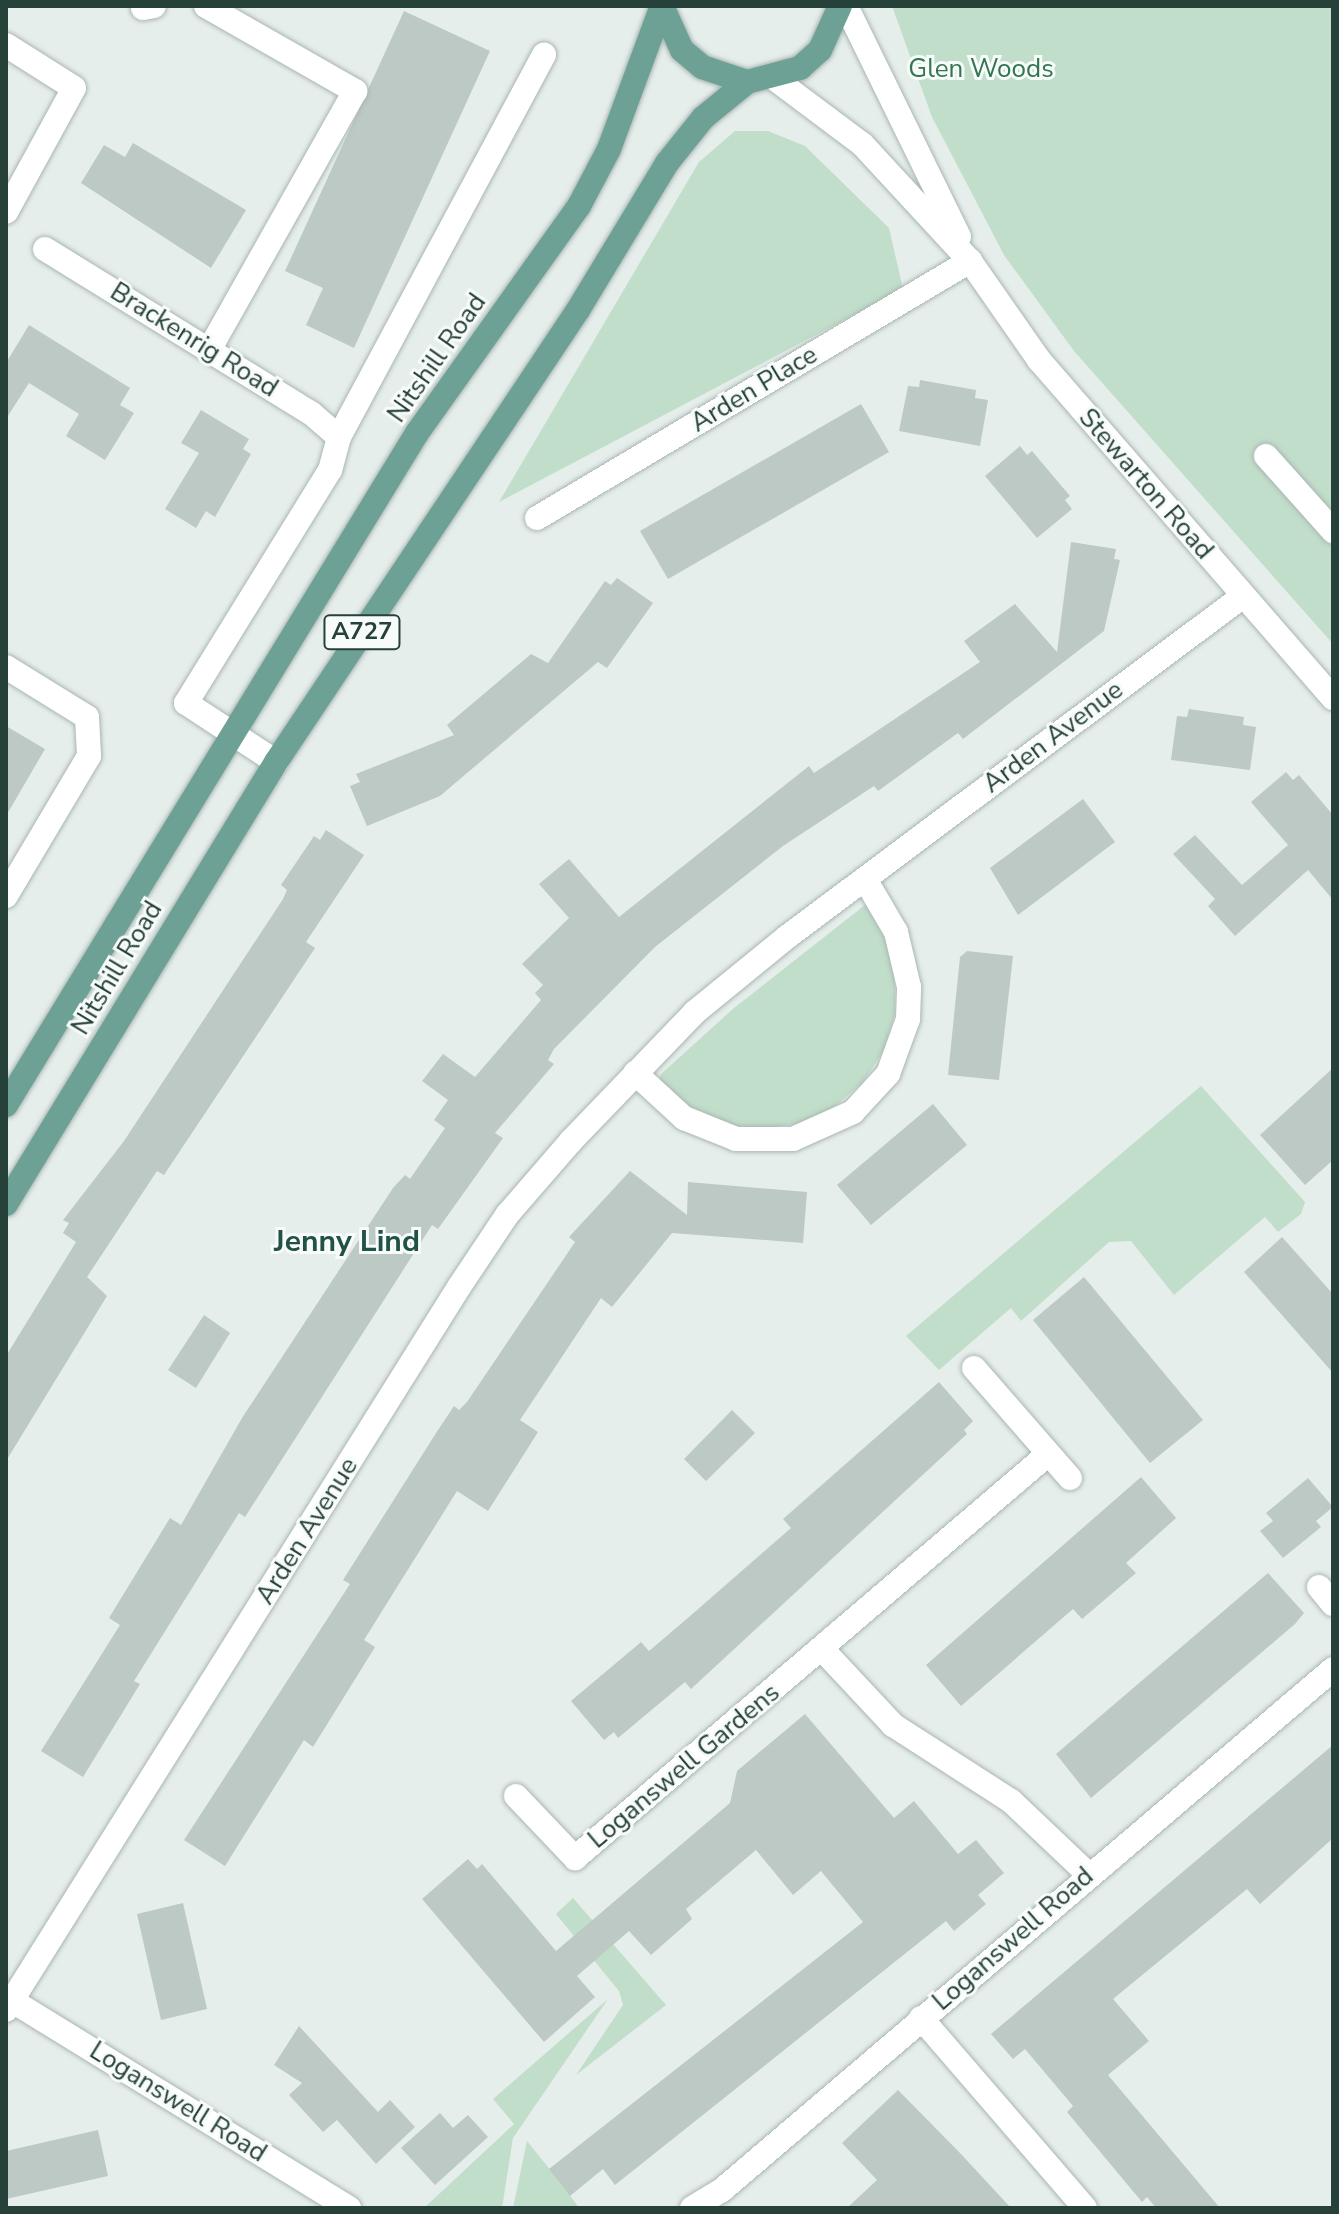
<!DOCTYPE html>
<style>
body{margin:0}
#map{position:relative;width:1339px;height:2214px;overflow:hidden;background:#e6eeeb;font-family:"Nunito Sans",sans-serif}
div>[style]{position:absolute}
.green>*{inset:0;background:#c1deca}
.building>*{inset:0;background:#bcc9c4}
.roads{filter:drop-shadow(0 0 2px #a9b6b2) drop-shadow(0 0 2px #a9b6b2)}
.lane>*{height:24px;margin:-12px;padding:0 12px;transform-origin:12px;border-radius:12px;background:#fff}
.street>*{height:24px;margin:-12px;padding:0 12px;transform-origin:12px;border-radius:12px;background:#fff}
.secondary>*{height:24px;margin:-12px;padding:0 12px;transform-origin:12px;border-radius:12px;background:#fff}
.primary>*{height:24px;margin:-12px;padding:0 12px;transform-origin:12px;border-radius:12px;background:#6ea195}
span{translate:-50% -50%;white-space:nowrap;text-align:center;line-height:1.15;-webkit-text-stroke:6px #f7fbf9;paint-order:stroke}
.shield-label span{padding:2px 6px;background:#f7fbf9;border:2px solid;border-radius:6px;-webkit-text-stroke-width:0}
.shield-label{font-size:24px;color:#26403a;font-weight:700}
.park-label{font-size:26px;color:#32754e}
.street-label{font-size:26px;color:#26403a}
.quarter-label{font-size:30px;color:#225147;font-weight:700}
.frame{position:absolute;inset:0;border:8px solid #26403a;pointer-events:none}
</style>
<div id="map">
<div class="green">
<i style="clip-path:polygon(892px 6px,1333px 6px,1333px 644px,1074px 351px,1004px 255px,932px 117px)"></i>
<i style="clip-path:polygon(735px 131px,768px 131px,805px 146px,889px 228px,903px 289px,499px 502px,699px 162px)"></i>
<i style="clip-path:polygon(865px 905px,885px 938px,895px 974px,895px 1013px,884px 1050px,863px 1082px,834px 1107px,799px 1123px,762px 1129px,724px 1124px,689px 1109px,659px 1085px,661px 1074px,734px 1008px)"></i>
<i style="clip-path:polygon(1201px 1086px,1305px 1202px,1301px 1214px,1278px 1232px,1265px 1217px,1174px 1295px,1131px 1241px,1109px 1242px,1021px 1321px,1011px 1308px,939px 1370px,906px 1336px)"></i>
<i style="clip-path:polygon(573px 1898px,666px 2005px,576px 2075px,623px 2005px,619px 1991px,556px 1914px)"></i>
<i style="clip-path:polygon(608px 1999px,513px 2138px,502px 2208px,424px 2208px,514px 2124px,493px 2099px)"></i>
<i style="clip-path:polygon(527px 2141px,560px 2182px,579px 2208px,513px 2208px)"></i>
</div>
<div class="building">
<i style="clip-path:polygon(404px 11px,490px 51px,354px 348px,306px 325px,323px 288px,285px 271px)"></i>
<i style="clip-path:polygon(133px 143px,246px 210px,211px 268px,81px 183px,104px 145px,125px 157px)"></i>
<i style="clip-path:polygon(29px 325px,130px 388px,120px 405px,134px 413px,105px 460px,66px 436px,79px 414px,29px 383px,6px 419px,6px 363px)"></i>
<i style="clip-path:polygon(920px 380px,976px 390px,975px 398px,988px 400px,980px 446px,899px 431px,908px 386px,919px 387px)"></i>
<i style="clip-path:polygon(861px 404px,889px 452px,668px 579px,640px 531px)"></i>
<i style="clip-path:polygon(201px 410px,249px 439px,243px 449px,251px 454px,215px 517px,206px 511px,196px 528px,165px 509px,199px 453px,181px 443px)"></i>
<i style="clip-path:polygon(1020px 446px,1027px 455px,1032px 451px,1070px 496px,1065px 500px,1072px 509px,1037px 538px,985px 476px)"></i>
<i style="clip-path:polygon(1071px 542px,1116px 549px,1114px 559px,1120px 560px,1104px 631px,963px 739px,958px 733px,878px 791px,874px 786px,783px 846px,655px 947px,554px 1049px,548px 1060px,554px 1064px,495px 1133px,503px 1138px,438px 1229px,432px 1225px,245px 1517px,239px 1513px,134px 1681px,140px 1684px,83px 1777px,41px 1751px,120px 1625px,109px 1618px,170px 1518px,181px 1525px,242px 1418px,393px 1188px,405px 1175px,410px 1179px,445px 1128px,434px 1120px,448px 1100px,422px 1081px,443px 1054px,475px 1077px,541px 1000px,535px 993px,543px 985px,522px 964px,569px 918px,539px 884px,569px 859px,619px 917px,809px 766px,814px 773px,980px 662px,964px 641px,1015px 604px,1057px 652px)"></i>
<i style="clip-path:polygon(617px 578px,653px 603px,607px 668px,598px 662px,440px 796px,367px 826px,350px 786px,360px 782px,356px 774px,454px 735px,447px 725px,531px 654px,548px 663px,605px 581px,611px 585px)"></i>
<i style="clip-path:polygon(1189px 709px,1244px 717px,1243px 725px,1256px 727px,1250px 770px,1171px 760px,1177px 716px,1187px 717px)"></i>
<i style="clip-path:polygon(6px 726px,45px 749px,6px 816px)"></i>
<i style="clip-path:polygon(1286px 772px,1293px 780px,1299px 775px,1333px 815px,1333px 900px,1308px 870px,1235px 936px,1208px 906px,1215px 899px,1173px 854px,1195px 835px,1242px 885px,1288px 845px,1251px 802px)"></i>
<i style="clip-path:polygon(1083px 799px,1115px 842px,1018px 915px,990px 868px)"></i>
<i style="clip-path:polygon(326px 830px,364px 855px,306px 942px,315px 948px,164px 1175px,157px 1171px,87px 1277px,107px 1296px,6px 1461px,6px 1356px,76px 1242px,63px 1233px,69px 1223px,63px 1220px,124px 1141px,283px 899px,287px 890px,281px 885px,314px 836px,320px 840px)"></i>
<i style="clip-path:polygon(967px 951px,1013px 956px,999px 1080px,948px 1075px,960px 957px)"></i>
<i style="clip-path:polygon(1333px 1068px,1333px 1160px,1305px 1185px,1260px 1135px)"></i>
<i style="clip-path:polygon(933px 1104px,967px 1145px,871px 1225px,837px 1185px)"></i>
<i style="clip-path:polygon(630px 1171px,687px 1215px,688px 1182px,807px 1192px,803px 1243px,672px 1233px,612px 1307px,601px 1298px,520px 1420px,538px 1432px,488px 1511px,457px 1491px,364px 1640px,375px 1647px,313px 1747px,304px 1740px,225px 1866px,184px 1840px,350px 1584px,343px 1580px,438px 1430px,454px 1406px,459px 1410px,467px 1402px,575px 1242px,569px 1237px)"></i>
<i style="clip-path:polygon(1282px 1237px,1333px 1294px,1333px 1373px,1244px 1272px)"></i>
<i style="clip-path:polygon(1084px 1277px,1203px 1420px,1150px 1463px,1033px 1320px)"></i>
<i style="clip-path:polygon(204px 1315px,230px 1333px,196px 1388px,168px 1370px)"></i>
<i style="clip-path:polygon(939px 1382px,973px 1421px,964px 1430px,967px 1434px,691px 1689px,685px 1682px,618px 1738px,614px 1732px,604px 1740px,571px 1701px,641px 1642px,649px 1651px,689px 1617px,791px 1528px,783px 1519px)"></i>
<i style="clip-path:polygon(732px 1410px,755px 1433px,706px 1481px,684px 1459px)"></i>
<i style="clip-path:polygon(1141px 1477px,1176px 1518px,1126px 1563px,1136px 1573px,1082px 1619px,1073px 1609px,961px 1706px,926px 1665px)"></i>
<i style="clip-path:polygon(1308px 1478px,1333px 1507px,1316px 1521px,1321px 1527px,1283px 1558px,1260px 1531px,1273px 1521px,1266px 1513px)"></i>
<i style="clip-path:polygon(1268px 1573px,1304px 1613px,1295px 1624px,1091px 1798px,1056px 1754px)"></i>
<i style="clip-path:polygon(805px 1714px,894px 1818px,914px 1801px,958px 1854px,976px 1840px,1004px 1873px,978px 1895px,986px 1904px,954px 1931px,946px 1921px,615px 2185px,603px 2169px,570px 2196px,549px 2169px,863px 1922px,821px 1871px,793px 1895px,756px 1850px,686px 1909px,692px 1919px,651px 1955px,629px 1931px,577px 1976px,595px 1997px,544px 2042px,422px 1899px,468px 1859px,477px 1869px,482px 1864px,556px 1951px,730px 1803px,737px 1771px)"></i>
<i style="clip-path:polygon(1333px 1745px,1333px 1838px,1260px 1904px,1247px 1889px,1113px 1999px,1149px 2041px,1108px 2075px,1220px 2208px,1156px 2208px,1147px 2197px,1142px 2202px,1067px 2112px,1073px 2106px,1025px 2049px,1013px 2059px,991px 2034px)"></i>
<i style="clip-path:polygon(183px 1903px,207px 2009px,161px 2020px,137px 1914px)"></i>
<i style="clip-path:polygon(299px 2026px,378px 2112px,390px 2100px,415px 2127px,376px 2164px,337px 2120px,323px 2132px,289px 2095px,302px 2083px,274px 2065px)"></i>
<i style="clip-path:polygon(898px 2090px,960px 2153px,1011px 2208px,847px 2208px,877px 2180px,842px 2143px)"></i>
<i style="clip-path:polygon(440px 2113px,453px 2128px,468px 2115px,488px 2137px,435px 2185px,401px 2148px)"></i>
<i style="clip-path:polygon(98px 2130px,108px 2176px,6px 2199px,6px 2151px)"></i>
</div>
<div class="roads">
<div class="lane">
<i style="left:206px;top:6px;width:172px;rotate:29.7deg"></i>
<i style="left:355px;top:91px;width:295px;rotate:119.4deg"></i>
<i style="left:143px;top:8px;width:11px;rotate:-10deg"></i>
<i style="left:6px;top:45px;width:80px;rotate:32.3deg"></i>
<i style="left:74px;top:88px;width:141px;rotate:118.7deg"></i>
<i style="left:339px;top:437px;width:434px;rotate:-61.8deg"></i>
<i style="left:1266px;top:456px;width:101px;rotate:48.2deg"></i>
</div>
<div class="street">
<i style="left:45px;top:249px;width:312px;rotate:31.7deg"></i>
<i style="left:311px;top:413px;width:37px;rotate:41deg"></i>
<i style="left:339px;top:437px;width:34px;rotate:105deg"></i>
<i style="left:330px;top:470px;width:274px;rotate:121.7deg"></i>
<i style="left:186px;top:703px;width:108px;rotate:33.2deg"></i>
<i style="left:537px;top:518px;width:504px;rotate:-30.69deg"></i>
<i style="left:6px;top:667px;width:95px;rotate:31.7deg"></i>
<i style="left:87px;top:717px;width:39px;rotate:87deg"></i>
<i style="left:89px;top:756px;width:163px;rotate:120.7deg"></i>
<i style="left:635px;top:1073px;width:67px;rotate:42.6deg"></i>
<i style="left:684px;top:1118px;width:56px;rotate:22deg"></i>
<i style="left:736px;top:1139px;width:57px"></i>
<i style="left:793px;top:1139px;width:66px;rotate:-24.2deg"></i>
<i style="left:853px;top:1112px;width:52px;rotate:-47.4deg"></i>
<i style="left:888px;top:1074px;width:59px;rotate:-70deg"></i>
<i style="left:908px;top:1019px;width:32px;rotate:-88deg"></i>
<i style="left:909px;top:987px;width:57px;rotate:-103.3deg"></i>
<i style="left:896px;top:932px;width:61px;rotate:-120.3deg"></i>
<i style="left:974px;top:1368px;width:146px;rotate:48.9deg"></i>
<i style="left:1319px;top:1587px;width:22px;rotate:51deg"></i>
<i style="left:822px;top:1649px;width:104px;rotate:46.9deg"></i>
<i style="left:893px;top:1725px;width:140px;rotate:32.8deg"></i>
<i style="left:1011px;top:1801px;width:105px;rotate:43.5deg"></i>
<i style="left:516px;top:1796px;width:86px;rotate:46.4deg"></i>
<i style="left:575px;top:1858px;width:621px;rotate:-40.49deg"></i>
<i style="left:6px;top:1997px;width:403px;rotate:31.6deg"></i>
<i style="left:6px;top:2010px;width:853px;rotate:-57.93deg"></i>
<i style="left:459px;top:1287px;width:87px;rotate:-56.3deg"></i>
<i style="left:507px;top:1215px;width:98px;rotate:-49.1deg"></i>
<i style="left:571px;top:1141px;width:179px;rotate:-46.1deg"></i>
<i style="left:695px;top:1012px;width:119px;rotate:-39.2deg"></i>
<i style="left:787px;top:937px;width:569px;rotate:-36.79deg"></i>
<i style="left:921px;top:2018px;width:251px;rotate:49.2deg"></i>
<i style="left:692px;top:2208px;width:35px;rotate:-31deg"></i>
<i style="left:722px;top:2190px;width:803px;rotate:-40.45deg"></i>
</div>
<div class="secondary">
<i style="left:846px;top:6px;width:257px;rotate:63.9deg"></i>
<i style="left:775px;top:79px;width:109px;rotate:36.8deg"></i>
<i style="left:862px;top:144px;width:159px;rotate:47.3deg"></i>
<i style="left:970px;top:261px;width:121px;rotate:55.1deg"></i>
<i style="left:1039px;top:360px;width:448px;rotate:49deg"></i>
</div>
<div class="primary">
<i style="left:662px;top:6px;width:48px;rotate:65.6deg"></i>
<i style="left:682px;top:50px;width:26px;rotate:40deg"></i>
<i style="left:702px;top:67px;width:47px;rotate:18.4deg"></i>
<i style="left:747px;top:82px;width:55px;rotate:-14.8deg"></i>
<i style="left:800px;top:68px;width:27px;rotate:-42deg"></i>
<i style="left:820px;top:50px;width:48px;rotate:-65.6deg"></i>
<i style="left:6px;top:1105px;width:788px;rotate:-58.55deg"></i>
<i style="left:417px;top:433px;width:279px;rotate:-54.5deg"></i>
<i style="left:579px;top:206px;width:64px;rotate:-62.2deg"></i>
<i style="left:609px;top:149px;width:153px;rotate:-69.7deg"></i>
<i style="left:6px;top:1204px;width:518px;rotate:-58.58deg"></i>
<i style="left:276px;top:762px;width:544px;rotate:-56.25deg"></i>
<i style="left:578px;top:310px;width:172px;rotate:-58.8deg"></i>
<i style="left:667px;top:163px;width:58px;rotate:-51.3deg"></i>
<i style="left:703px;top:118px;width:57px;rotate:-39.3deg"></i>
</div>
</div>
<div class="shield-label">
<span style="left:362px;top:632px">A727</span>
</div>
<div class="park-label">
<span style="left:981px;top:69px">Glen Woods</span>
</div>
<div class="street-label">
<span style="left:194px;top:340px;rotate:32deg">Brackenrig Road</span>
<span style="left:437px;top:358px;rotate:-55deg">Nitshill Road</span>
<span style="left:754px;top:389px;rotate:-31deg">Arden Place</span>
<span style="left:1146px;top:484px;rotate:49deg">Stewarton Road</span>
<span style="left:1053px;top:737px;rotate:-37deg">Arden Avenue</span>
<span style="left:117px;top:968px;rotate:-59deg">Nitshill Road</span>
<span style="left:307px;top:1531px;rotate:-58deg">Arden Avenue</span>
<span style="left:684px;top:1766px;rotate:-40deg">Loganswell Gardens</span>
<span style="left:1013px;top:1939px;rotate:-41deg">Loganswell Road</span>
<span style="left:178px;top:2102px;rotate:32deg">Loganswell Road</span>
</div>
<div class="quarter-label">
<span style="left:347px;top:1242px">Jenny Lind</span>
</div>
<div class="frame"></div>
</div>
